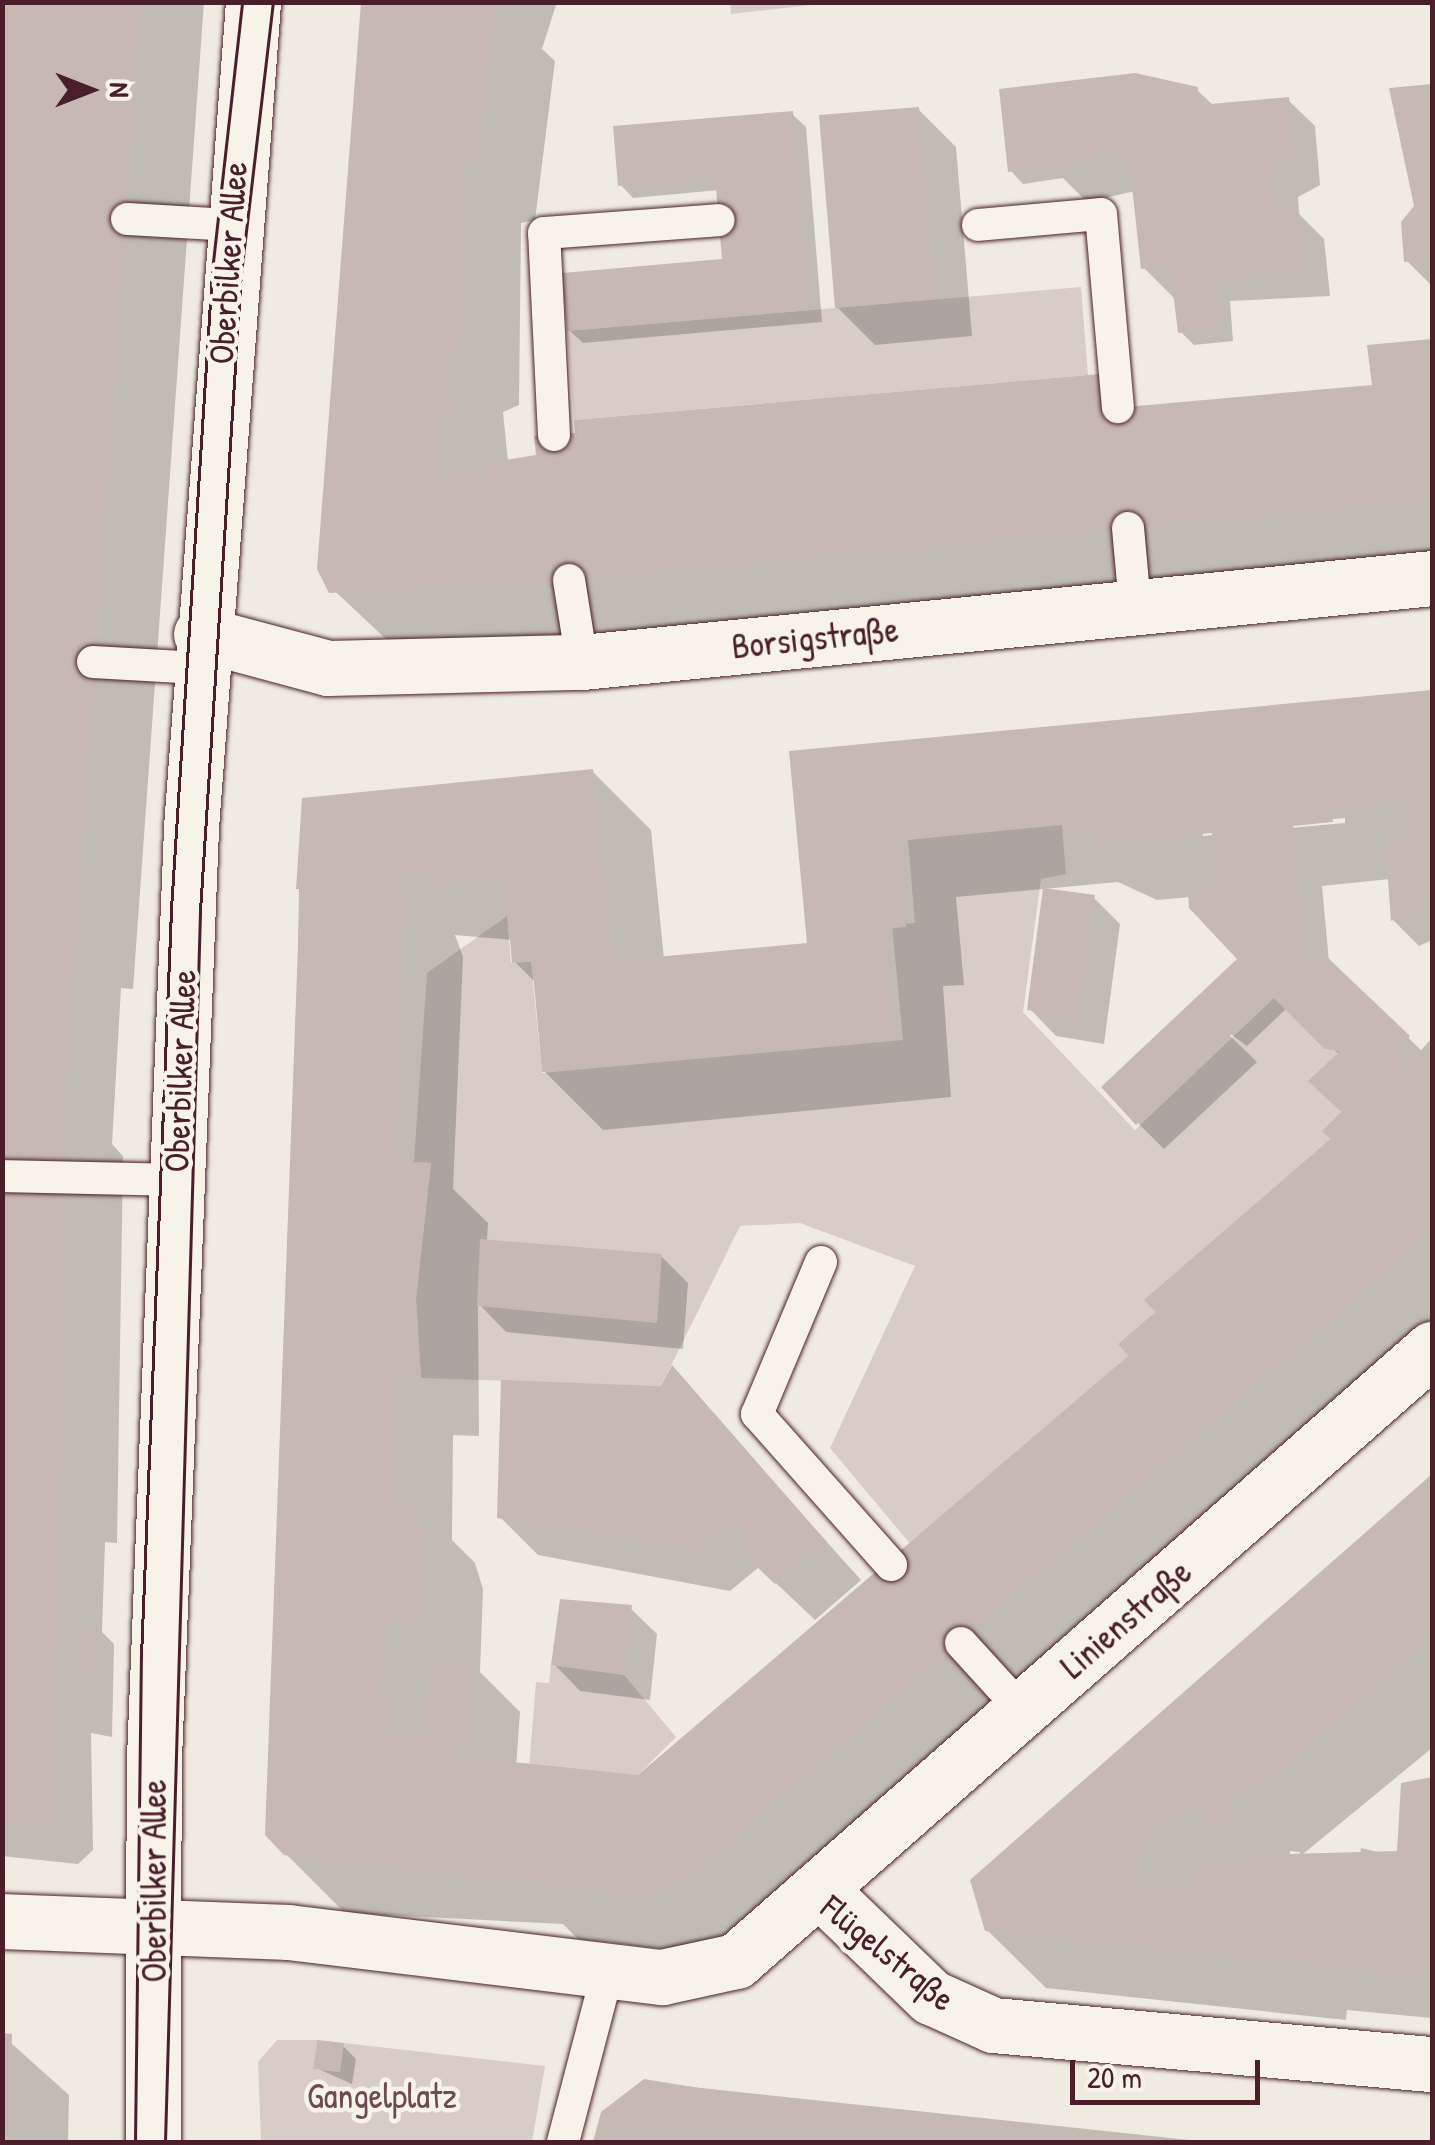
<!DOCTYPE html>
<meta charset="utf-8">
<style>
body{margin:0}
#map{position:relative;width:1435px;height:2145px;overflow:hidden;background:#f0ebe0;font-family:"Patrick Hand",sans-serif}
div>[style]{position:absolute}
.green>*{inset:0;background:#d8cdc6}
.shadow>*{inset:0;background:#0003}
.building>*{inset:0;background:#c6b8b3}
.roads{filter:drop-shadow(0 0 2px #4a1f2b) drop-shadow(0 0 2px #4a1f2b)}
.lane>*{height:32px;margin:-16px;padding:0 16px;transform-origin:16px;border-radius:16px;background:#f7f3e8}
.street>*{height:55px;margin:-27.5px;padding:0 27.5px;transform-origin:27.5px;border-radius:27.5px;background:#f7f3e8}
.secondary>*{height:55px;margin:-27.5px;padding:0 27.5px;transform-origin:27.5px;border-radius:27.5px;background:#f7f3e8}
.tram>*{height:2.5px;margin:-1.25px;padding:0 1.25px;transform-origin:1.25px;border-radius:1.25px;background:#4a1f2b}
span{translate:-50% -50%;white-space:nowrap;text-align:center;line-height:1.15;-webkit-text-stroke:9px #f7f3e8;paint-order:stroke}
.street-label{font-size:35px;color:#4a1f2b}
.park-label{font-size:35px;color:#6e4a52}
.frame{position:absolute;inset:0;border:5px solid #4a1f2b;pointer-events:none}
.north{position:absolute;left:40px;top:40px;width:100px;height:100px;-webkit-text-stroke:8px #f7f3e8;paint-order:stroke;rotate:90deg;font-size:28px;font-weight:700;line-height:40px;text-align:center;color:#4a1f2b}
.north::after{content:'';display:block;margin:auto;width:35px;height:45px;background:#4a1f2b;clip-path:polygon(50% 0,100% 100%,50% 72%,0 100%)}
.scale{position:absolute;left:1070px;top:2060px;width:190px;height:45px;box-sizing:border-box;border:5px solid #4a1f2b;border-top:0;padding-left:12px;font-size:30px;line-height:35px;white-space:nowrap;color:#4a1f2b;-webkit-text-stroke:8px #f7f3e8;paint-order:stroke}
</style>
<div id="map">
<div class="green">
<i style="clip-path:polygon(730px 2px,830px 2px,830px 3px,731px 14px)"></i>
<i style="clip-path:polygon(1081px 287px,1088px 375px,574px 420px,567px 331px)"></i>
<i style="clip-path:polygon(1062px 825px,1066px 874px,1041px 879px,1023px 1012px,1135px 1130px,1274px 998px,1324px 1049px,1340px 1051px,1309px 1081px,1341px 1112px,1330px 1139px,1145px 1300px,1155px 1312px,1118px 1344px,1128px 1356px,912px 1546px,830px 1448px,915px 1266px,800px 1223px,740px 1226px,661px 1386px,421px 1378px,416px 1299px,431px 1163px,414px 1162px,427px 973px,507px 916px,511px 963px,531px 962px,542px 1073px,903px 1040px,892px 925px,915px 923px,908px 840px)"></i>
<i style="clip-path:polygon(551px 1665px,624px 1675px,676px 1737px,638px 1775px,529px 1767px,536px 1682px,549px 1683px)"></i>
<i style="clip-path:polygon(277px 2040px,317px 2040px,313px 2069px,339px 2072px,344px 2043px,545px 2066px,532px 2142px,261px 2142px,258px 2062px)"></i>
</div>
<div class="shadow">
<i style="clip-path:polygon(2px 2px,204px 2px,133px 989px,121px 988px,112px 1144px,123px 1156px,117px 1543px,105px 1542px,102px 1632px,114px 1644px,112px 1737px,91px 1733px,93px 1850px,78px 1864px,2px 1856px)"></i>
<i style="clip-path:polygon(363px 2px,557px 2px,542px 49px,555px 61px,535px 220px,521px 223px,519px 405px,503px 412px,508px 462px,1374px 387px,1370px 347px,1432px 342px,1432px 564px,404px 656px,322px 579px)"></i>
<i style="clip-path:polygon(1432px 86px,1432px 286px,1407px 261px,1417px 206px,1392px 90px)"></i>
<i style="clip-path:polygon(1197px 90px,1214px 106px,1288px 100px,1315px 126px,1320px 185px,1298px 197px,1299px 214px,1324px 239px,1330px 296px,1230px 301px,1233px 341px,1194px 345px,1181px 332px,1177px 301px,1144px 268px,1135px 191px,1087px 202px,1063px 178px,1023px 184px,1010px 170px)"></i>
<i style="clip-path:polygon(918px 109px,956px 147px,972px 336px,875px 345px,837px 307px)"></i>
<i style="clip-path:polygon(792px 114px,806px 127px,822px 322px,583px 343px,569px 330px,725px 262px,719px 190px,633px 198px,620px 184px)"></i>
<i style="clip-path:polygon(evenodd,1431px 692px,1432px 940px,1419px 946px,1393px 920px,1390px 879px,1322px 886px,1329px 962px,1423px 1052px,1432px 1042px,1432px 1340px,710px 1954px,578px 1939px,563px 1924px,345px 1913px,285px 1853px,299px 888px,593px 772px,651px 830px,664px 959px,810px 945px,792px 753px,1431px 692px,1345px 818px,1345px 823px,1203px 836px,1202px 831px,1345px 818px,1431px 692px,1118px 882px,1157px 900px,1191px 897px,1240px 959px,1138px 1123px,1164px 1149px,1257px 1062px,1222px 1028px,1247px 1046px,1287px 1008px,1340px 1055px,1344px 1112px,1333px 1139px,1158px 1312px,1132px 1357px,639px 1777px,516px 1768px,520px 1712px,480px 1672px,483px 1589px,475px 1563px,452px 1540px,453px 1435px,479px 1436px,478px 1303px,506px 1332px,683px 1349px,688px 1283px,661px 1256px,487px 1242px,488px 1223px,453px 1189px,463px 957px,455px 935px,513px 940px,514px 961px,537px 984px,544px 1071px,603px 1130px,951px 1097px,943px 986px,964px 985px,956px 897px,1118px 882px)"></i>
<i style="clip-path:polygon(1093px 897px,1120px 924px,1104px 1044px,1056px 1036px,1030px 1009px)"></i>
<i style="clip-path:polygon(672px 1369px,861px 1580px,815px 1620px,759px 1567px,730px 1591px,538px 1555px,500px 1517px,663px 1388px)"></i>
<i style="clip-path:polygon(evenodd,1432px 1477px,1432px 1748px,1303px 1854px,1359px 1861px,1361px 1848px,1400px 1858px,1404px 1786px,1432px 1780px,1432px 2018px,1347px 2010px,1346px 2020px,1046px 1988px,987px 1930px,973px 1881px,1432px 1477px,1290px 1851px,1300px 1852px,1299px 1862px,1290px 1862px,1290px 1851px)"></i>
<i style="clip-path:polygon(630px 1608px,657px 1634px,650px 1700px,580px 1691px,554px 1664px)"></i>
<i style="clip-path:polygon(2px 2035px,69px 2095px,68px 2142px,2px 2142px)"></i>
<i style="clip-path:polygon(343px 2046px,356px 2059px,352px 2084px,316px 2068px)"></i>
<i style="clip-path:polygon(645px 2082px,1208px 2142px,596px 2142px,603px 2114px)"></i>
</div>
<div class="building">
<i style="clip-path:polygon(2px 2px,142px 2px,66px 1095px,56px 1812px,39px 1827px,2px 1823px)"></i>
<i style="clip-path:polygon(361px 2px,497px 2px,477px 162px,463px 165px,461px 347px,445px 354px,453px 417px,439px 417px,438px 476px,488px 473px,487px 463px,536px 455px,534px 436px,575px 433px,574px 420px,1100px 374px,1103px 409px,1372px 385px,1367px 345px,1432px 339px,1432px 501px,569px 580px,329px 593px,317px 569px)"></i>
<i style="clip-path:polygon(1135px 73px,1198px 87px,1199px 105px,1289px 97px,1294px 158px,1272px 170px,1275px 203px,1299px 210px,1305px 271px,1217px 279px,1222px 329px,1178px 333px,1170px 266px,1141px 269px,1130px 168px,1111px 150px,1094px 152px,1095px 161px,1008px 172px,999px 89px)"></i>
<i style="clip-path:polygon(1432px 84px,1432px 259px,1404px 262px,1401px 222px,1414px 206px,1389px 88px)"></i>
<i style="clip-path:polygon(919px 107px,935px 299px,835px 308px,819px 115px)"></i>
<i style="clip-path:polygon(793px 111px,810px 310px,567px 331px,562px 273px,722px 259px,715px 177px,618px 186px,613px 126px)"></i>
<i style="clip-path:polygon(1432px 690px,1432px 901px,1391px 921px,1385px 839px,1410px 837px,1406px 801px,1332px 809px,1333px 822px,1293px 826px,1306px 962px,1327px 957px,1410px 1036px,1398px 1050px,1404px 1069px,1432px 1038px,1432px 1226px,1399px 1261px,682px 1883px,651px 1897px,284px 1855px,265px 1835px,300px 892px,405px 896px,395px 1161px,431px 1163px,416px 1299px,421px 1378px,396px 1378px,395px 1500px,418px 1503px,417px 1527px,425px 1528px,422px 1621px,389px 1621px,379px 1691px,392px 1693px,390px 1732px,424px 1735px,431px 1661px,474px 1663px,469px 1738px,454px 1747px,456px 1756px,638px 1775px,1128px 1356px,1118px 1344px,1155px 1312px,1144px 1300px,1330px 1139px,1322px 1131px,1341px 1112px,1308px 1081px,1340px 1051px,1324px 1049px,1272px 996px,1136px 1125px,1101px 1087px,1237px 959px,1189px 908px,1188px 890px,1217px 888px,1212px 833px,1096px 843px,1095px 830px,1065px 832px,1064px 824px,899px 840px,906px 927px,885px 929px,894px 1040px,542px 1072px,532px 961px,512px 963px,505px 877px,429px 885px,426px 873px,398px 877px,397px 894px,296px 889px,302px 798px,593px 769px,613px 961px,775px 946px,807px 943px,789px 751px)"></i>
<i style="clip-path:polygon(1043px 888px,1095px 895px,1078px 1018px,1027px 1010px)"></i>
<i style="clip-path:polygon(480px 1239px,662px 1254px,657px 1323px,477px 1306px)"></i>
<i style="clip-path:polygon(672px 1365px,825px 1540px,775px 1584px,736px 1547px,748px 1536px,733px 1519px,691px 1555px,682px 1546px,497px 1518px,501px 1380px,661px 1386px)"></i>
<i style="clip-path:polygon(1432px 1474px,1432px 1636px,1290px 1764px,1246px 1795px,1232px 1794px,1232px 1821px,1201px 1826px,1205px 1810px,1170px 1813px,1141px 1841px,1137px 1885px,1192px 1890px,1194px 1863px,1240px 1868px,1255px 1855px,1397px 1851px,1401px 1783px,1432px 1777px,1432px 1977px,985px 1931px,970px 1880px)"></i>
<i style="clip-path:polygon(560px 1599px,632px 1605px,624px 1675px,551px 1665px)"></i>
<i style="clip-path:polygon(80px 1627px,98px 1627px,97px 1670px,79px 1670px)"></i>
<i style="clip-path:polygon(2px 2033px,12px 2034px,9px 2142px,2px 2142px)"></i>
<i style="clip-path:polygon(317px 2040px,344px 2043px,340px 2072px,313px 2069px)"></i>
<i style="clip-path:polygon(644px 2079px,717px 2091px,1198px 2142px,593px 2142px,601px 2112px)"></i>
</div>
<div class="roads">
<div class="lane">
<i style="left:127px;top:219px;width:103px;rotate:3.3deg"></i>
<i style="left:978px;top:225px;width:123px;rotate:-5.1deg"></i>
<i style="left:1101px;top:214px;width:194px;rotate:85deg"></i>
<i style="left:554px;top:435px;width:202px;rotate:-92.8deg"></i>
<i style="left:544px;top:233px;width:175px;rotate:-4.2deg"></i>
<i style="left:1128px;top:528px;width:77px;rotate:84.8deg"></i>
<i style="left:569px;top:580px;width:83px;rotate:81deg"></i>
<i style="left:93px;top:662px;width:106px;rotate:3.2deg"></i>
<i style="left:2px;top:1176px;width:174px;rotate:1.3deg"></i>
<i style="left:821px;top:1262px;width:165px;rotate:112.8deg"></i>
<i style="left:757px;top:1414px;width:202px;rotate:48.4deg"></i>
<i style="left:961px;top:1643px;width:91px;rotate:47.7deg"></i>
<i style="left:563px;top:2142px;width:178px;rotate:-75.3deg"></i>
</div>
<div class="street">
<i style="left:201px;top:634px;width:131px;rotate:15deg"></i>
<i style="left:328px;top:668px;width:254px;rotate:-1.4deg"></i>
<i style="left:582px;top:662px;width:854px;rotate:-5.64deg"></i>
<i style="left:819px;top:1889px;width:156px;rotate:44deg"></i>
<i style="left:931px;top:1997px;width:68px;rotate:24.3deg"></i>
<i style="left:993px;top:2025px;width:441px;rotate:5.1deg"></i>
<i style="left:2px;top:1921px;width:286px;rotate:2.2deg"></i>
<i style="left:288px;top:1932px;width:377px;rotate:6.9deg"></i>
<i style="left:662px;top:1977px;width:76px;rotate:-12.2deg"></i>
<i style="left:736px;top:1961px;width:927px;rotate:-41.33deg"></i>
</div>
<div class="secondary">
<i style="left:153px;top:2142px;width:384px;rotate:-89.9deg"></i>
<i style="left:154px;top:1758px;width:932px;rotate:-87.72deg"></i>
<i style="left:191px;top:827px;width:827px;rotate:-85.7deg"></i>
</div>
</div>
<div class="tram">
<i style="left:135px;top:2142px;width:485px;rotate:-89.3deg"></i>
<i style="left:141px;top:1657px;width:749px;rotate:-87.7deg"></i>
<i style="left:171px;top:909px;width:639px;rotate:-86.32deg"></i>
<i style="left:212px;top:271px;width:271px;rotate:-83.6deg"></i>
<i style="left:165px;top:2142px;width:1231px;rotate:-88.37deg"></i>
<i style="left:200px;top:911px;width:638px;rotate:-86.32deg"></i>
<i style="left:241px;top:274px;width:274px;rotate:-83.3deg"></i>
</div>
<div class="street-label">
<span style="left:228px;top:263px;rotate:-86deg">Oberbilker Allee</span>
<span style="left:815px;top:638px;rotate:-6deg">Borsigstraße</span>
<span style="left:180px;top:1071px;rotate:-88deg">Oberbilker Allee</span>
<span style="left:1126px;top:1619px;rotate:-41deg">Linienstraße</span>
<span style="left:154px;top:1881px;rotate:-90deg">Oberbilker Allee</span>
<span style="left:888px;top:1953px;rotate:39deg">Flügelstraße</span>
</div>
<div class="park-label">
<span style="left:382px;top:2096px">Gangelplatz</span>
</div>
<div class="frame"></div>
<div class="north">N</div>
<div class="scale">20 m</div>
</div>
